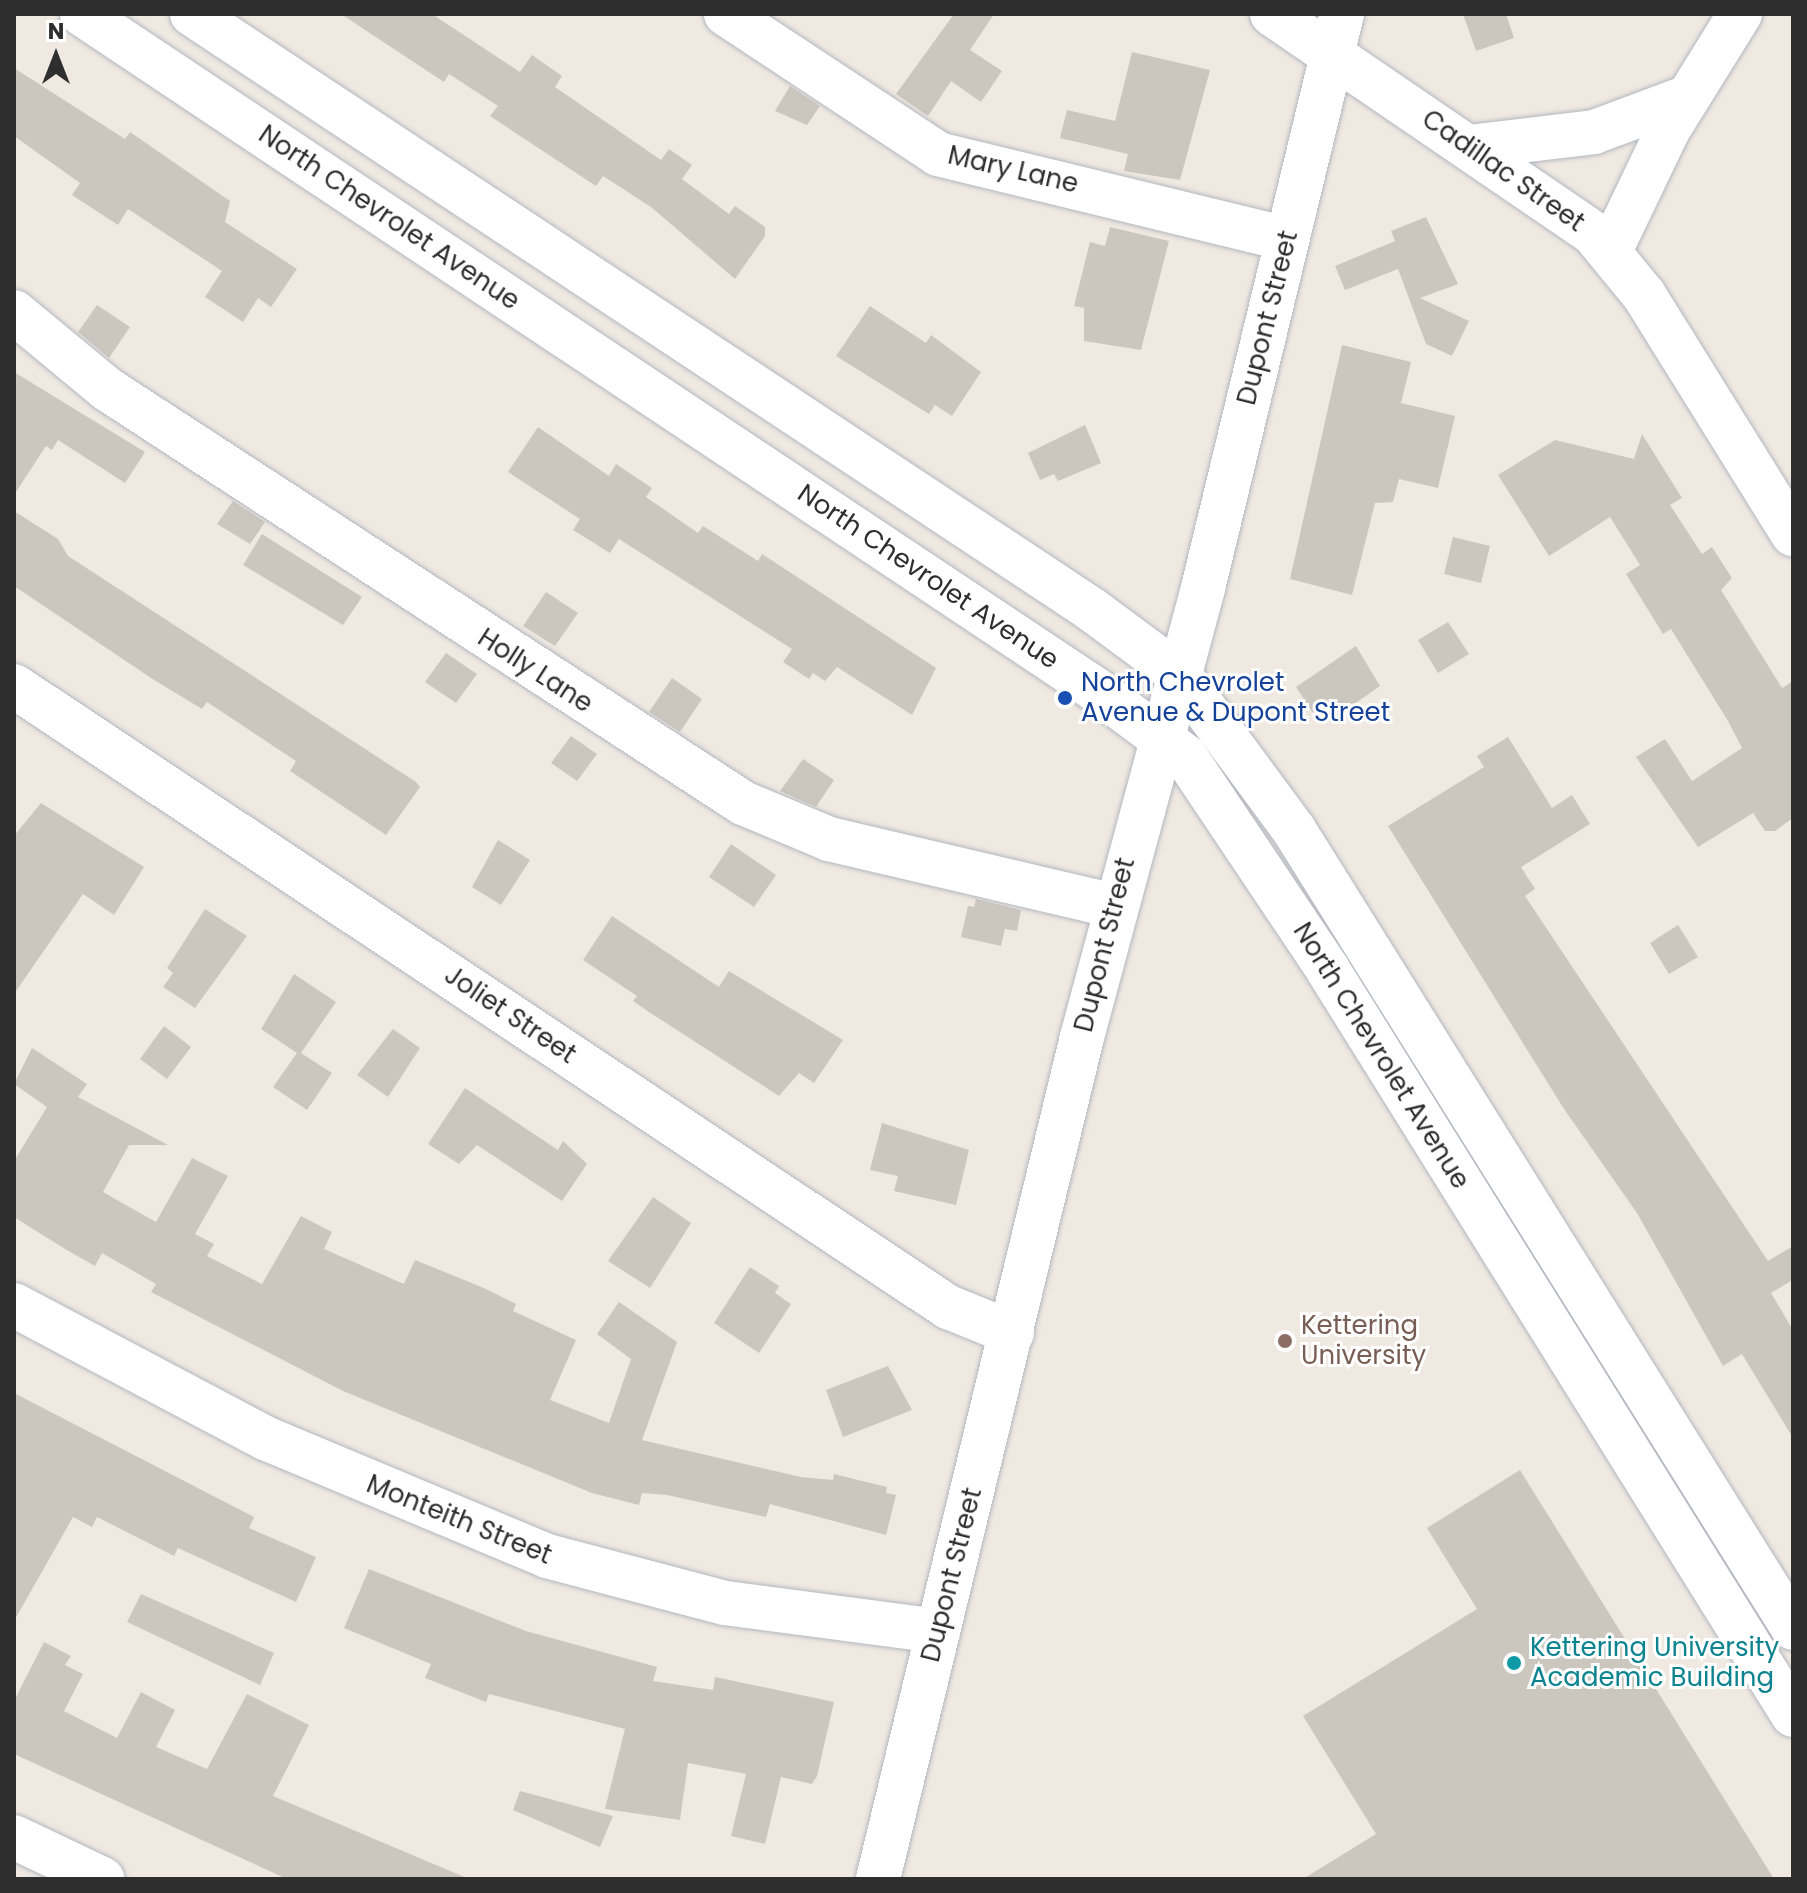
<!DOCTYPE html>
<style>
body{margin:0}
#map{position:relative;width:1807px;height:1893px;overflow:hidden;background:#efe9e1;font-family:Poppins,sans-serif}
div>[style]{position:absolute}
.building>*{inset:0;background:#cbc7bf}
.roads{filter:drop-shadow(0 0 2px #b4b7c1) drop-shadow(0 0 2px #b4b7c1)}
.minor>*{height:44px;margin:-22px;padding:0 22px;transform-origin:22px;border-radius:22px;background:#fff}
.dots>*{width:22px;height:22px;translate:-50% -50%;box-sizing:border-box;border:4px solid #fff;border-radius:50%}
span{translate:-50% -50%;white-space:nowrap;text-align:center;line-height:1.15;-webkit-text-stroke:6px #fff;paint-order:stroke}
.street-label{font-size:26px;color:#2e2e2e}
.transit-label{font-size:26px;color:#164399}
.left{translate:0 -50%;text-align:left}
.education-label{font-size:26px;color:#785e54}
.culture-label{font-size:26px;color:#0d838f}
.frame{position:absolute;inset:0;border:16px solid #2e2e2e;pointer-events:none}
.north{position:absolute;left:16px;top:16px;width:80px;height:80px;-webkit-text-stroke:6px #fff;paint-order:stroke;rotate:0deg;font-size:22px;font-weight:700;line-height:32px;text-align:center;color:#2e2e2e}
.north::after{content:'';display:block;margin:auto;width:28px;height:36px;background:#2e2e2e;clip-path:polygon(50% 0,100% 100%,50% 72%,0 100%)}
</style>
<div id="map">
<div class="building">
<i style="clip-path:polygon(341px 14px,432px 14px,520px 72px,532px 55px,562px 76px,555px 87px,661px 160px,669px 149px,692px 165px,682px 179px,729px 214px,735px 206px,765px 227px,765px 236px,735px 279px,651px 207px,603px 176px,596px 186px,490px 116px,498px 106px,449px 74px,444px 82px)"></i>
<i style="clip-path:polygon(954px 14px,994px 14px,970px 50px,1002px 71px,981px 102px,951px 81px,928px 116px,896px 94px)"></i>
<i style="clip-path:polygon(1463px 14px,1506px 14px,1514px 38px,1476px 51px)"></i>
<i style="clip-path:polygon(1132px 52px,1210px 70px,1180px 180px,1124px 171px,1128px 154px,1060px 138px,1067px 110px,1115px 121px)"></i>
<i style="clip-path:polygon(14px 68px,125px 139px,130px 132px,230px 201px,225px 222px,297px 269px,271px 307px,258px 298px,243px 322px,205px 297px,222px 271px,128px 209px,118px 225px,72px 195px,80px 183px,14px 136px)"></i>
<i style="clip-path:polygon(790px 86px,820px 106px,807px 125px,775px 111px)"></i>
<i style="clip-path:polygon(1426px 217px,1458px 284px,1420px 298px,1469px 321px,1452px 356px,1426px 344px,1398px 269px,1345px 290px,1335px 266px,1395px 241px,1391px 231px)"></i>
<i style="clip-path:polygon(1110px 227px,1169px 241px,1141px 350px,1084px 341px,1084px 308px,1074px 306px,1090px 242px,1105px 246px)"></i>
<i style="clip-path:polygon(97px 305px,130px 327px,109px 358px,78px 332px)"></i>
<i style="clip-path:polygon(870px 306px,926px 343px,931px 335px,981px 372px,952px 416px,935px 405px,929px 414px,836px 356px)"></i>
<i style="clip-path:polygon(1342px 345px,1411px 362px,1401px 403px,1455px 416px,1438px 488px,1399px 479px,1393px 502px,1375px 503px,1352px 595px,1290px 579px)"></i>
<i style="clip-path:polygon(14px 372px,145px 452px,125px 483px,58px 440px,52px 450px,46px 446px,14px 495px)"></i>
<i style="clip-path:polygon(1085px 425px,1101px 463px,1058px 481px,1054px 474px,1040px 480px,1028px 453px)"></i>
<i style="clip-path:polygon(538px 427px,609px 476px,616px 464px,652px 488px,646px 497px,698px 533px,703px 526px,758px 561px,762px 554px,936px 668px,912px 715px,837px 667px,825px 681px,813px 673px,809px 679px,783px 662px,792px 649px,619px 539px,610px 553px,573px 530px,580px 519px,508px 472px)"></i>
<i style="clip-path:polygon(1642px 434px,1682px 498px,1670px 505px,1702px 554px,1712px 547px,1732px 578px,1721px 590px,1782px 688px,1793px 681px,1793px 818px,1775px 831px,1765px 831px,1753px 813px,1698px 847px,1636px 757px,1665px 739px,1692px 781px,1742px 748px,1728px 721px,1671px 629px,1663px 634px,1626px 574px,1640px 565px,1610px 517px,1549px 556px,1498px 475px,1555px 440px,1634px 459px)"></i>
<i style="clip-path:polygon(233px 501px,265px 522px,250px 544px,217px 524px)"></i>
<i style="clip-path:polygon(14px 511px,58px 539px,68px 556px,416px 782px,420px 787px,386px 835px,290px 771px,296px 761px,207px 702px,202px 709px,151px 678px,14px 586px)"></i>
<i style="clip-path:polygon(262px 534px,362px 597px,343px 625px,243px 565px)"></i>
<i style="clip-path:polygon(1453px 537px,1490px 546px,1481px 583px,1444px 574px)"></i>
<i style="clip-path:polygon(546px 592px,578px 613px,555px 646px,523px 626px)"></i>
<i style="clip-path:polygon(1448px 622px,1469px 654px,1438px 673px,1418px 640px)"></i>
<i style="clip-path:polygon(1356px 646px,1380px 686px,1330px 721px,1326px 715px,1318px 721px,1296px 687px)"></i>
<i style="clip-path:polygon(446px 653px,477px 674px,456px 703px,425px 682px)"></i>
<i style="clip-path:polygon(672px 678px,702px 699px,680px 732px,649px 712px)"></i>
<i style="clip-path:polygon(571px 736px,597px 754px,577px 781px,551px 763px)"></i>
<i style="clip-path:polygon(1508px 737px,1552px 808px,1572px 795px,1590px 824px,1521px 867px,1535px 889px,1525px 896px,1768px 1261px,1793px 1246px,1793px 1280px,1771px 1293px,1793px 1330px,1793px 1438px,1742px 1354px,1723px 1366px,1637px 1213px,1564px 1109px,1388px 826px,1484px 767px,1477px 756px)"></i>
<i style="clip-path:polygon(803px 759px,834px 780px,816px 807px,780px 791px)"></i>
<i style="clip-path:polygon(41px 803px,144px 867px,114px 915px,83px 894px,14px 994px,14px 836px)"></i>
<i style="clip-path:polygon(498px 840px,530px 860px,501px 905px,472px 887px)"></i>
<i style="clip-path:polygon(731px 844px,776px 875px,754px 907px,709px 877px)"></i>
<i style="clip-path:polygon(976px 899px,1021px 910px,1017px 931px,1005px 929px,1001px 946px,961px 937px,968px 906px,974px 907px)"></i>
<i style="clip-path:polygon(205px 909px,247px 936px,195px 1008px,163px 987px,173px 973px,167px 968px)"></i>
<i style="clip-path:polygon(612px 916px,719px 987px,729px 971px,843px 1040px,814px 1083px,799px 1073px,779px 1096px,649px 1012px,633px 1001px,637px 996px,583px 960px)"></i>
<i style="clip-path:polygon(1678px 925px,1698px 957px,1669px 974px,1650px 943px)"></i>
<i style="clip-path:polygon(294px 974px,336px 1002px,301px 1053px,332px 1073px,307px 1110px,273px 1087px,297px 1053px,261px 1029px)"></i>
<i style="clip-path:polygon(164px 1026px,191px 1047px,167px 1079px,140px 1059px)"></i>
<i style="clip-path:polygon(393px 1029px,420px 1048px,388px 1097px,357px 1075px)"></i>
<i style="clip-path:polygon(32px 1048px,87px 1084px,78px 1097px,168px 1145px,129px 1145px,103px 1192px,156px 1222px,192px 1158px,228px 1176px,195px 1234px,214px 1244px,207px 1256px,262px 1284px,301px 1216px,332px 1232px,324px 1249px,404px 1284px,415px 1260px,484px 1288px,516px 1304px,513px 1311px,576px 1340px,550px 1400px,609px 1423px,631px 1359px,597px 1334px,619px 1302px,677px 1342px,642px 1440px,801px 1477px,833px 1480px,834px 1474px,887px 1487px,886px 1493px,896px 1495px,886px 1535px,770px 1504px,766px 1517px,667px 1495px,642px 1493px,639px 1505px,592px 1493px,343px 1391px,151px 1292px,156px 1284px,102px 1253px,95px 1266px,65px 1249px,14px 1217px,14px 1161px,47px 1107px,14px 1084px)"></i>
<i style="clip-path:polygon(465px 1088px,558px 1150px,563px 1141px,587px 1164px,562px 1201px,477px 1145px,459px 1164px,428px 1144px)"></i>
<i style="clip-path:polygon(882px 1123px,969px 1150px,956px 1205px,894px 1191px,898px 1176px,870px 1170px)"></i>
<i style="clip-path:polygon(653px 1197px,691px 1223px,650px 1288px,608px 1261px)"></i>
<i style="clip-path:polygon(750px 1267px,779px 1286px,775px 1293px,791px 1304px,759px 1353px,714px 1323px)"></i>
<i style="clip-path:polygon(888px 1366px,912px 1410px,843px 1437px,826px 1390px)"></i>
<i style="clip-path:polygon(14px 1393px,254px 1517px,249px 1528px,316px 1557px,296px 1602px,178px 1548px,174px 1556px,97px 1517px,92px 1527px,73px 1517px,14px 1621px)"></i>
<i style="clip-path:polygon(1520px 1470px,1607px 1610px,1774px 1879px,1303px 1879px,1376px 1834px,1303px 1716px,1477px 1609px,1427px 1528px)"></i>
<i style="clip-path:polygon(369px 1569px,526px 1631px,657px 1667px,653px 1681px,713px 1690px,715px 1677px,834px 1702px,817px 1776px,812px 1784px,781px 1777px,765px 1844px,731px 1836px,746px 1774px,688px 1763px,680px 1820px,605px 1809px,625px 1729px,489px 1694px,486px 1702px,425px 1678px,431px 1664px,344px 1628px)"></i>
<i style="clip-path:polygon(141px 1594px,274px 1653px,260px 1685px,127px 1622px)"></i>
<i style="clip-path:polygon(44px 1642px,71px 1656px,65px 1665px,83px 1674px,64px 1711px,117px 1738px,141px 1692px,175px 1710px,156px 1747px,207px 1769px,247px 1694px,309px 1725px,273px 1796px,469px 1879px,287px 1879px,14px 1754px,14px 1701px)"></i>
<i style="clip-path:polygon(520px 1791px,613px 1816px,600px 1847px,513px 1810px)"></i>
</div>
<div class="roads">
<div class="minor">
<i style="left:82px;top:14px;width:1217px;rotate:33.68deg"></i>
<i style="left:1095px;top:689px;width:112px;rotate:36.7deg"></i>
<i style="left:1185px;top:756px;width:257px;rotate:56.2deg"></i>
<i style="left:1328px;top:970px;width:878px;rotate:58.03deg"></i>
<i style="left:192px;top:14px;width:1078px;rotate:33.5deg"></i>
<i style="left:1091px;top:609px;width:109px;rotate:36.5deg"></i>
<i style="left:1179px;top:674px;width:194px;rotate:53.6deg"></i>
<i style="left:1294px;top:830px;width:941px;rotate:57.98deg"></i>
<i style="left:726px;top:14px;width:254px;rotate:33.4deg"></i>
<i style="left:938px;top:154px;width:359px;rotate:13.7deg"></i>
<i style="left:1272px;top:14px;width:389px;rotate:34.3deg"></i>
<i style="left:1593px;top:233px;width:80px;rotate:50.6deg"></i>
<i style="left:1644px;top:295px;width:282px;rotate:58.1deg"></i>
<i style="left:1469px;top:147px;width:126px;rotate:-6.8deg"></i>
<i style="left:1594px;top:132px;width:100px;rotate:-20.4deg"></i>
<i style="left:1610px;top:251px;width:134px;rotate:-64.4deg"></i>
<i style="left:1668px;top:130px;width:137px;rotate:-58.2deg"></i>
<i style="left:14px;top:312px;width:121px;rotate:39.6deg"></i>
<i style="left:107px;top:389px;width:759px;rotate:33.06deg"></i>
<i style="left:743px;top:803px;width:93px;rotate:22.7deg"></i>
<i style="left:829px;top:839px;width:294px;rotate:13.2deg"></i>
<i style="left:14px;top:686px;width:1122px;rotate:33.62deg"></i>
<i style="left:948px;top:1307px;width:69px;rotate:22.1deg"></i>
<i style="left:14px;top:1305px;width:284px;rotate:27.9deg"></i>
<i style="left:265px;top:1438px;width:306px;rotate:22.7deg"></i>
<i style="left:547px;top:1556px;width:184px;rotate:14.8deg"></i>
<i style="left:725px;top:1603px;width:215px;rotate:7.5deg"></i>
<i style="left:14px;top:1837px;width:98px;rotate:25.5deg"></i>
<i style="left:878px;top:1879px;width:866px;rotate:-76.38deg"></i>
<i style="left:1082px;top:1037px;width:465px;rotate:-74.9deg"></i>
<i style="left:1203px;top:588px;width:591px;rotate:-76.39deg"></i>
</div>
</div>
<div class="dots">
<i style="left:1065px;top:698px;background:#1a4fb4"></i>
<i style="left:1285px;top:1341px;background:#8d6e63"></i>
<i style="left:1514px;top:1663px;background:#0f9aa8"></i>
</div>
<div class="street-label">
<span style="left:1013px;top:170px;rotate:13deg">Mary Lane</span>
<span style="left:1503px;top:171px;rotate:35deg">Cadillac Street</span>
<span style="left:389px;top:218px;rotate:34deg">North Chevrolet Avenue</span>
<span style="left:1268px;top:318px;rotate:-76deg">Dupont Street</span>
<span style="left:928px;top:577px;rotate:34deg">North Chevrolet Avenue</span>
<span style="left:535px;top:671px;rotate:33deg">Holly Lane</span>
<span style="left:1105px;top:945px;rotate:-76deg">Dupont Street</span>
<span style="left:510px;top:1015px;rotate:34deg">Joliet Street</span>
<span style="left:1381px;top:1056px;rotate:58deg">North Chevrolet Avenue</span>
<span style="left:459px;top:1520px;rotate:22deg">Monteith Street</span>
<span style="left:952px;top:1575px;rotate:-76deg">Dupont Street</span>
</div>
<div class="transit-label">
<span class="left" style="left:1081px;top:698px">North Chevrolet<br>Avenue &amp; Dupont Street</span>
</div>
<div class="education-label">
<span class="left" style="left:1301px;top:1341px">Kettering<br>University</span>
</div>
<div class="culture-label">
<span class="left" style="left:1530px;top:1663px">Kettering University<br>Academic Building</span>
</div>
<div class="frame"></div>
<div class="north">N</div>
</div>
